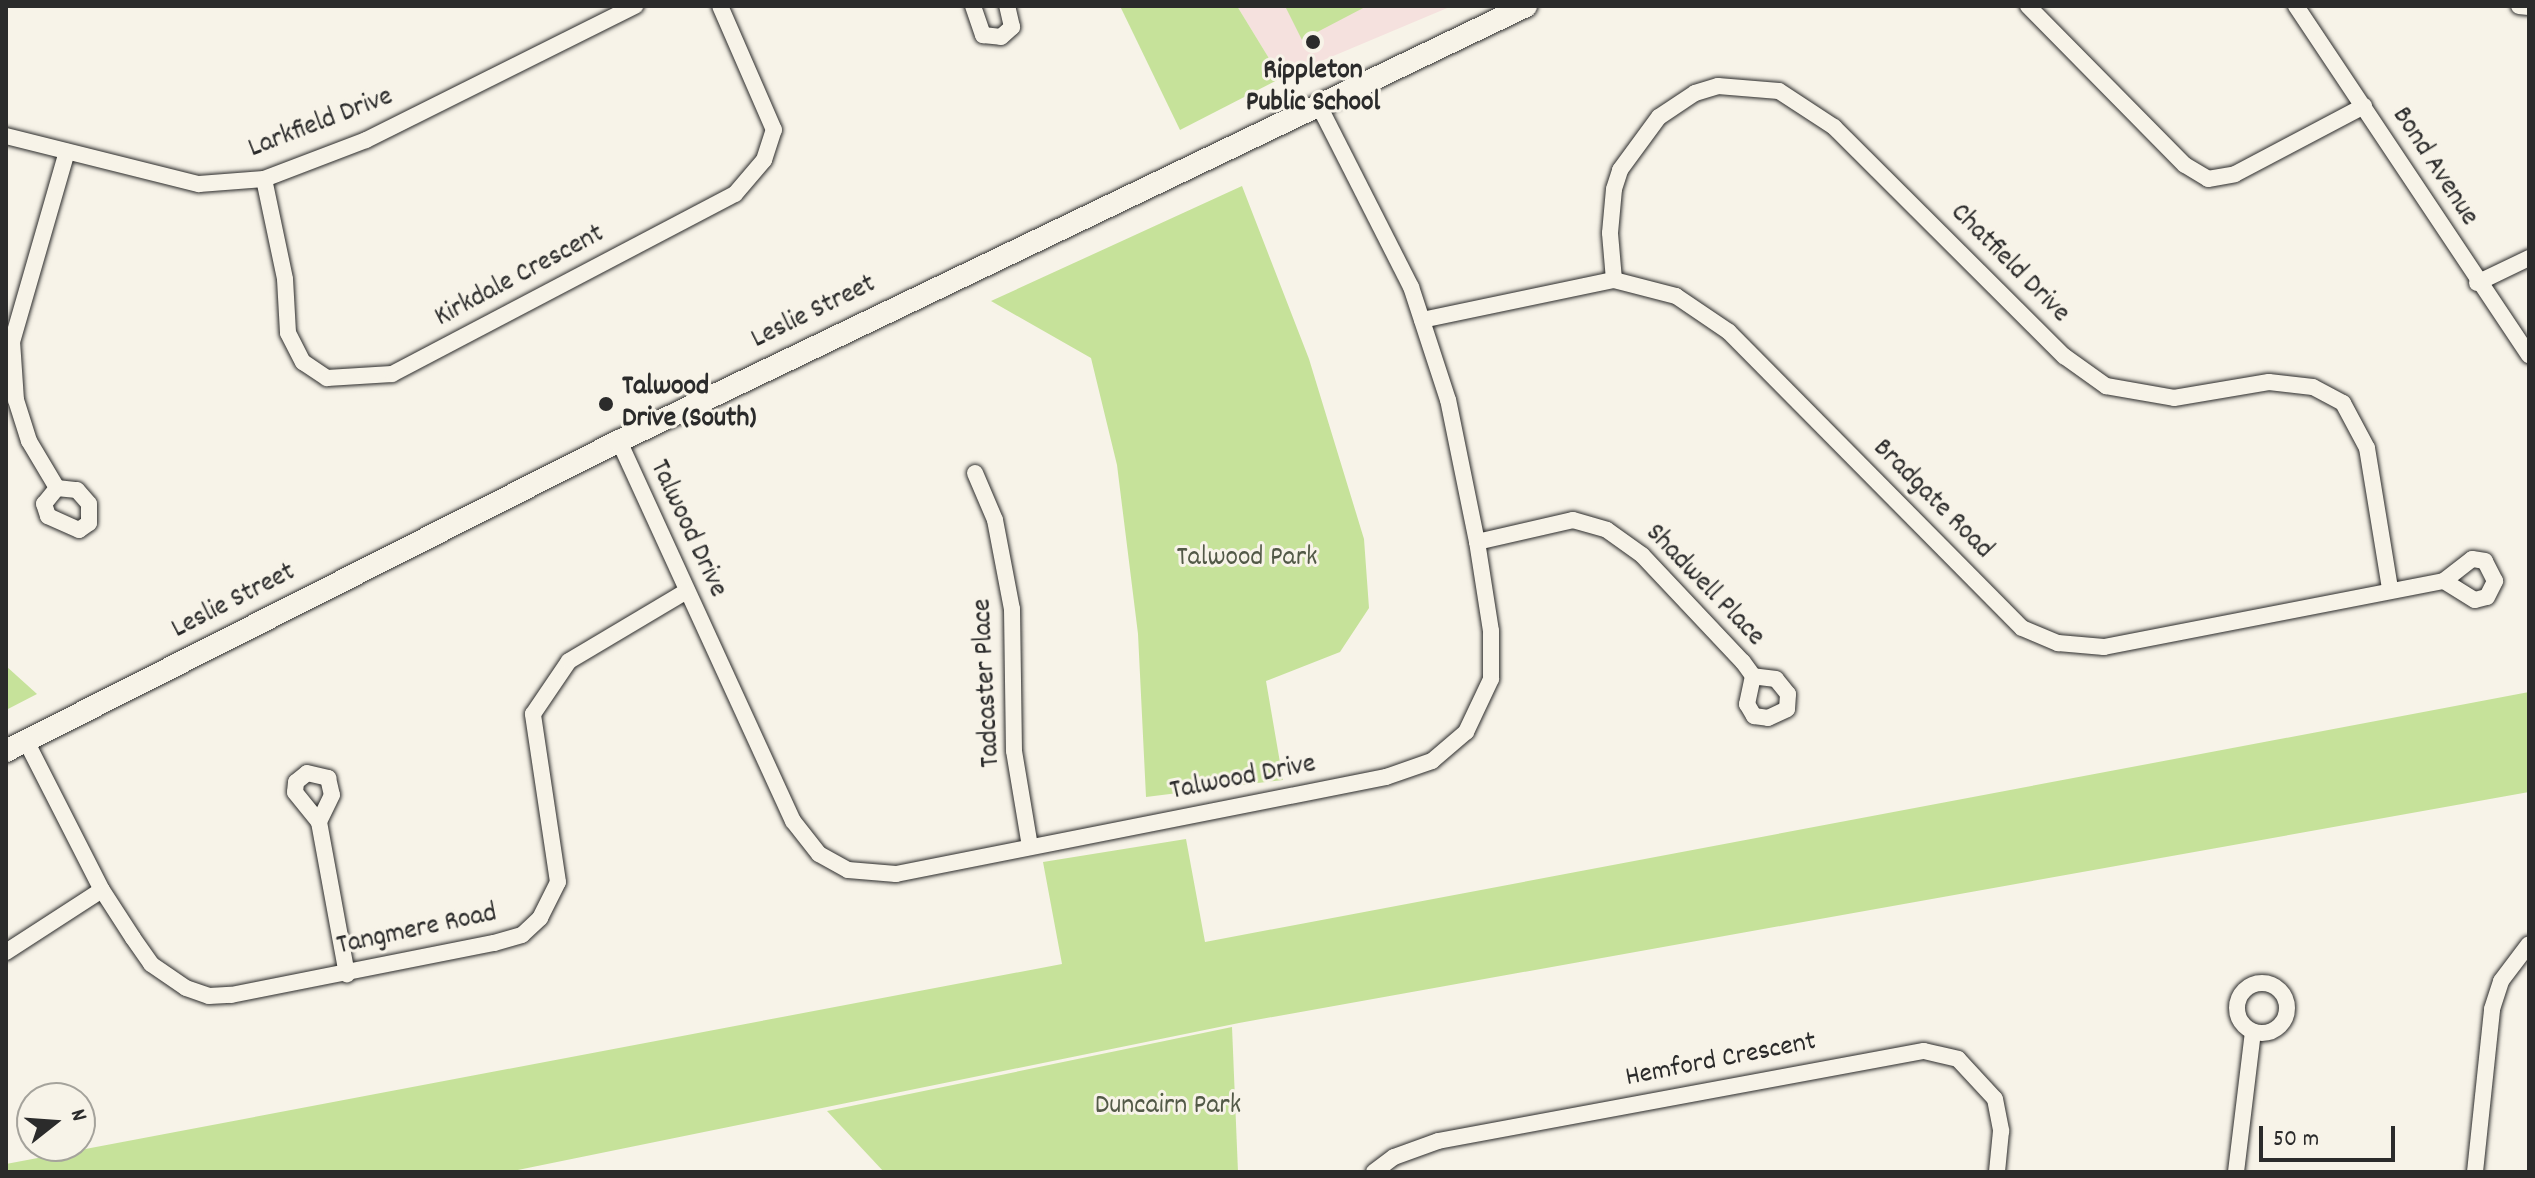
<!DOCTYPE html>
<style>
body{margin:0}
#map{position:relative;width:2535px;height:1178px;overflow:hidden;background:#f7f3e8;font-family:Dekko,sans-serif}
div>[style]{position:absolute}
.built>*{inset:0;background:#f5e1de}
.green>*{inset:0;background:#c6e29a}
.roads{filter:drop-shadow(0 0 2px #2b2b2b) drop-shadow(0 0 2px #2b2b2b)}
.minor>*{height:16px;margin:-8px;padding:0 8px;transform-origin:8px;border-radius:8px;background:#f7f3e8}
.minor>.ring{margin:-8px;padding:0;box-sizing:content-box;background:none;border:16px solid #f7f3e8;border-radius:50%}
.secondary>*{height:22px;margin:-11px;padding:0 11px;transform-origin:11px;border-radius:11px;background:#f7f3e8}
.dots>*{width:22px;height:22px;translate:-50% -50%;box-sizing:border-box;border:4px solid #f7f3e8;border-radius:50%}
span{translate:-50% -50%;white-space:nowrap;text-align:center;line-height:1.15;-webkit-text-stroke:6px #f7f3e8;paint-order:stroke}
.poi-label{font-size:28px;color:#2b2b2b;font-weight:700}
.left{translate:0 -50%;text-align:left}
.street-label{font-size:28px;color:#2b2b2b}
.park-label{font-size:28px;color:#525947}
.frame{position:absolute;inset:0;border:8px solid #2b2b2b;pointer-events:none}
.north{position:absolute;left:16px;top:1082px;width:80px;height:80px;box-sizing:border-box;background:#f7f3e8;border:2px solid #a5a39c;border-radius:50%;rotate:73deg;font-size:22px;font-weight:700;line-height:32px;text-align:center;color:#2b2b2b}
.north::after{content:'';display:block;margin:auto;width:28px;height:36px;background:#2b2b2b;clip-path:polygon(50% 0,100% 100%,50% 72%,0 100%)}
.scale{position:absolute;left:2259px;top:1126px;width:136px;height:36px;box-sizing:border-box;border:4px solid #2b2b2b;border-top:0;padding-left:10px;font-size:24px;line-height:28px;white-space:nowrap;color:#2b2b2b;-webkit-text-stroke:6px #f7f3e8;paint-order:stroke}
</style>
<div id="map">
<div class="built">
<i style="clip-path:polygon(1237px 6px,1452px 6px,1281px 78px)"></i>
</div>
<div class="green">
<i style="clip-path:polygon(1120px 6px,1237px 6px,1281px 78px,1180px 130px)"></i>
<i style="clip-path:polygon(1285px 6px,1367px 6px,1302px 40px)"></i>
<i style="clip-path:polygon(1242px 186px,1309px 359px,1364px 539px,1369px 608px,1340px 652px,1266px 681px,1283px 780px,1146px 797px,1138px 634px,1117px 465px,1091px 358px,991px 301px)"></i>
<i style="clip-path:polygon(6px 666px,37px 694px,6px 710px)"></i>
<i style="clip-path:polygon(2529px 692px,2529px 792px,1239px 1023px,508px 1172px,6px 1172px,6px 1164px,1062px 964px,1043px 862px,1186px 839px,1205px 942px)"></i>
<i style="clip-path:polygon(1232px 1027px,1238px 1172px,884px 1172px,827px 1111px)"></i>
</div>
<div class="roads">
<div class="minor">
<i style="left:973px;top:6px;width:31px;rotate:71deg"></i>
<i style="left:983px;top:35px;width:18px;rotate:6deg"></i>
<i style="left:1001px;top:37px;width:15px;rotate:-42deg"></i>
<i style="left:1012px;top:27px;width:22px;rotate:-103deg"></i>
<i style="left:2028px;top:6px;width:223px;rotate:45.4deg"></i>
<i style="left:2185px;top:165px;width:27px;rotate:31deg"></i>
<i style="left:2208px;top:179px;width:27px;rotate:-10deg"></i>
<i style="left:2235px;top:174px;width:146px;rotate:-27.8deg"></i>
<i style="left:2296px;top:6px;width:420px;rotate:56.3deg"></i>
<i style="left:2519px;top:6px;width:10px;rotate:6deg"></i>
<i style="left:6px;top:136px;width:199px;rotate:14deg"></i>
<i style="left:199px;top:184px;width:65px;rotate:-4.4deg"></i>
<i style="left:264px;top:179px;width:109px;rotate:-20.9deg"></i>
<i style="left:366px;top:140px;width:301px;rotate:-26.5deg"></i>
<i style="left:264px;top:179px;width:102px;rotate:78.1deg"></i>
<i style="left:285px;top:279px;width:54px;rotate:86.8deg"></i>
<i style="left:288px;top:333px;width:33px;rotate:63deg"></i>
<i style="left:303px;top:362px;width:29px;rotate:34deg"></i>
<i style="left:327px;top:378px;width:65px;rotate:-3.5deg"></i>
<i style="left:392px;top:374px;width:387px;rotate:-27.7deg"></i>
<i style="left:735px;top:194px;width:45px;rotate:-49.5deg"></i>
<i style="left:764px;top:160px;width:32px;rotate:-72deg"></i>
<i style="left:774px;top:130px;width:135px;rotate:-113.5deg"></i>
<i style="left:1614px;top:280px;width:47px;rotate:-94.9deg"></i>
<i style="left:1610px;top:233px;width:44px;rotate:-84.8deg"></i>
<i style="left:1614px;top:189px;width:20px;rotate:-72deg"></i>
<i style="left:1620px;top:170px;width:66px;rotate:-53.7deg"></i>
<i style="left:1659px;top:117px;width:43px;rotate:-33.7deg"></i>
<i style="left:1695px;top:93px;width:24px;rotate:-17deg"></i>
<i style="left:1718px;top:86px;width:61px;rotate:4.7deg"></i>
<i style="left:1779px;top:91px;width:66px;rotate:33.2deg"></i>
<i style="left:1834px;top:127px;width:325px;rotate:44.9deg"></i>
<i style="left:2064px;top:356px;width:52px;rotate:35.5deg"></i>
<i style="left:2106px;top:386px;width:69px;rotate:10deg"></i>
<i style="left:2174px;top:398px;width:96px;rotate:-9.6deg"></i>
<i style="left:2269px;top:382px;width:44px;rotate:6.5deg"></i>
<i style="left:2313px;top:387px;width:34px;rotate:28deg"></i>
<i style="left:2343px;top:403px;width:51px;rotate:61.9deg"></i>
<i style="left:2367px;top:448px;width:142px;rotate:80.7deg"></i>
<i style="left:2477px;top:283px;width:58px;rotate:-25.7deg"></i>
<i style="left:1422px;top:320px;width:196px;rotate:-11.8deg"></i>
<i style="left:1614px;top:280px;width:64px;rotate:14.5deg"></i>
<i style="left:1676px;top:296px;width:64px;rotate:34.2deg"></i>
<i style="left:1729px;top:332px;width:416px;rotate:45.3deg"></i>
<i style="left:2022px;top:628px;width:39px;rotate:23deg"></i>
<i style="left:2058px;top:643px;width:46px;rotate:5deg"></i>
<i style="left:2104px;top:647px;width:346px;rotate:-11deg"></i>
<i style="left:2444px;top:581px;width:36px;rotate:32deg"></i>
<i style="left:2475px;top:600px;width:12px;rotate:-14deg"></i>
<i style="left:2487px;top:597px;width:18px;rotate:-63deg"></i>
<i style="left:2495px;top:581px;width:22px;rotate:-117deg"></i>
<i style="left:2485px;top:561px;width:13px;rotate:-171deg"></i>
<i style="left:2472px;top:559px;width:36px;rotate:142deg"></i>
<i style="left:619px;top:441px;width:418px;rotate:65.4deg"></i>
<i style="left:793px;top:821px;width:42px;rotate:51.8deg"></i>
<i style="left:819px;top:854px;width:33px;rotate:29deg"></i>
<i style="left:848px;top:870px;width:48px;rotate:4.8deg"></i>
<i style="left:896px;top:874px;width:500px;rotate:-11.2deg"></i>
<i style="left:1386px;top:777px;width:49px;rotate:-19.2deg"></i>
<i style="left:1432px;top:761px;width:45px;rotate:-40.5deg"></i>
<i style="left:1466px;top:732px;width:59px;rotate:-64.7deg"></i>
<i style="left:1491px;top:679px;width:48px;rotate:-90deg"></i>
<i style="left:1491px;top:631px;width:90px;rotate:-98.9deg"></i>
<i style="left:1477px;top:542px;width:145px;rotate:-101.5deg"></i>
<i style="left:1448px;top:400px;width:119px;rotate:-108.1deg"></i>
<i style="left:1411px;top:287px;width:205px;rotate:-116.9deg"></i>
<i style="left:975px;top:473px;width:51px;rotate:66.9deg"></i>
<i style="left:995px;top:520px;width:91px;rotate:79.2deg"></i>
<i style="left:1012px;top:609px;width:142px;rotate:89.2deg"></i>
<i style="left:1014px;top:751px;width:97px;rotate:80.5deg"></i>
<i style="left:57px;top:488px;width:20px;rotate:6deg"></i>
<i style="left:77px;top:490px;width:18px;rotate:49deg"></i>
<i style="left:89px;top:504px;width:19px;rotate:90deg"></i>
<i style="left:89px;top:523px;width:12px;rotate:145deg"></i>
<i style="left:79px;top:530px;width:34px;rotate:-156deg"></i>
<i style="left:48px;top:516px;width:13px;rotate:-108deg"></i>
<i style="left:44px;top:504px;width:21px;rotate:-51deg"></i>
<i style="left:57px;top:488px;width:55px;rotate:-120.8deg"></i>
<i style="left:29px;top:441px;width:43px;rotate:-107.6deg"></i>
<i style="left:16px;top:400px;width:58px;rotate:-93.9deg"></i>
<i style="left:12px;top:342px;width:198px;rotate:-73.9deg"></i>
<i style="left:1477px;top:542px;width:98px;rotate:-12.9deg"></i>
<i style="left:1573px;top:520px;width:35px;rotate:16deg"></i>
<i style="left:1607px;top:530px;width:43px;rotate:35.5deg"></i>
<i style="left:1642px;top:555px;width:147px;rotate:46.7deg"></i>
<i style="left:1743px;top:662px;width:17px;rotate:54deg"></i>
<i style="left:1753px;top:676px;width:29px;rotate:102deg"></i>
<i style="left:1747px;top:704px;width:14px;rotate:60deg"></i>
<i style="left:1754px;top:716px;width:14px;rotate:8deg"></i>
<i style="left:1768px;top:718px;width:21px;rotate:-25deg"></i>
<i style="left:1787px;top:709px;width:15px;rotate:-86deg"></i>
<i style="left:1788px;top:694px;width:19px;rotate:-129deg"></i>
<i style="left:1776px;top:679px;width:23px;rotate:-173deg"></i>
<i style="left:26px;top:741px;width:167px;rotate:63deg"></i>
<i style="left:102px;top:890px;width:57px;rotate:57.1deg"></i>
<i style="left:133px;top:938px;width:32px;rotate:55deg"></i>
<i style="left:151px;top:964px;width:42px;rotate:34.4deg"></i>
<i style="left:186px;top:988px;width:24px;rotate:19deg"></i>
<i style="left:209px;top:996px;width:22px;rotate:-3deg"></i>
<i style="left:231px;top:995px;width:268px;rotate:-11.2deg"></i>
<i style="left:494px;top:943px;width:29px;rotate:-16deg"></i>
<i style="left:522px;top:935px;width:25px;rotate:-43deg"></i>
<i style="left:540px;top:918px;width:40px;rotate:-63.4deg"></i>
<i style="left:558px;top:882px;width:170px;rotate:-98.5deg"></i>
<i style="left:533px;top:714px;width:64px;rotate:-55.8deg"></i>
<i style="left:569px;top:661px;width:137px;rotate:-30.7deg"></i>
<i style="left:319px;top:822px;width:38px;rotate:-129deg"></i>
<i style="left:295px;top:792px;width:10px;rotate:-84deg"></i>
<i style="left:296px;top:782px;width:14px;rotate:-39deg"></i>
<i style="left:307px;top:773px;width:22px;rotate:13deg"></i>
<i style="left:328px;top:778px;width:17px;rotate:77deg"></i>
<i style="left:332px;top:795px;width:30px;rotate:116deg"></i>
<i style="left:319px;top:822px;width:155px;rotate:79.6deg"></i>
<i style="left:6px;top:952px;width:114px;rotate:-32.9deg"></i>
<i class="ring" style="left:2237px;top:983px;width:34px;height:34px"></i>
<i style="left:1374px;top:1172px;width:25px;rotate:-37deg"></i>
<i style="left:1394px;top:1157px;width:47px;rotate:-20deg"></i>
<i style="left:1438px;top:1141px;width:494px;rotate:-10.5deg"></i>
<i style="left:1924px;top:1051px;width:35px;rotate:13deg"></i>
<i style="left:1958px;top:1059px;width:54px;rotate:47.2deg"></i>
<i style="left:1995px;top:1099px;width:33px;rotate:79deg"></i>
<i style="left:2001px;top:1131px;width:41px;rotate:95.6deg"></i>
<i style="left:2236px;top:1172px;width:141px;rotate:-83.1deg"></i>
<i style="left:2475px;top:1172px;width:164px;rotate:-84deg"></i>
<i style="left:2492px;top:1009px;width:29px;rotate:-72deg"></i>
<i style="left:2501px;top:981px;width:46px;rotate:-52.9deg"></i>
</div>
<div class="secondary">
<i style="left:6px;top:751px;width:687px;rotate:-26.83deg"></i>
<i style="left:619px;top:441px;width:1006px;rotate:-25.62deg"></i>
</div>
</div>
<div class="dots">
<i style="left:1313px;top:42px;background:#2b2b2b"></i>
<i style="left:606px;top:404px;background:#2b2b2b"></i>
</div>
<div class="poi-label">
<span style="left:1313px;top:88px">Rippleton<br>Public School</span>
<span class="left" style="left:622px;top:404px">Talwood<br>Drive (South)</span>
</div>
<div class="street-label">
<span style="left:321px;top:124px;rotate:-21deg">Larkfield Drive</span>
<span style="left:2434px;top:167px;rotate:57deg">Bond Avenue</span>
<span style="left:2009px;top:264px;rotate:45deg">Chatfield Drive</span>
<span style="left:520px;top:277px;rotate:-28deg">Kirkdale Crescent</span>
<span style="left:814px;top:313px;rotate:-26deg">Leslie Street</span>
<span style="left:1932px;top:500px;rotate:45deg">Bradgate Road</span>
<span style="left:687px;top:529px;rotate:65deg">Talwood Drive</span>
<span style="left:1704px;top:586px;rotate:46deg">Shadwell Place</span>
<span style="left:234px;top:602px;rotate:-27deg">Leslie Street</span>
<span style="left:988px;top:683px;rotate:-93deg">Tadcaster Place</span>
<span style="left:1243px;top:779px;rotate:-11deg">Talwood Drive</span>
<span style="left:417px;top:931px;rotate:-12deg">Tangmere Road</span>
<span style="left:1721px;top:1061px;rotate:-11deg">Hemford Crescent</span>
</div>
<div class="park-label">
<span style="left:1247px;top:559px">Talwood Park</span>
<span style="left:1168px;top:1107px">Duncairn Park</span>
</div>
<div class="frame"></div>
<div class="north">N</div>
<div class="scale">50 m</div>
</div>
